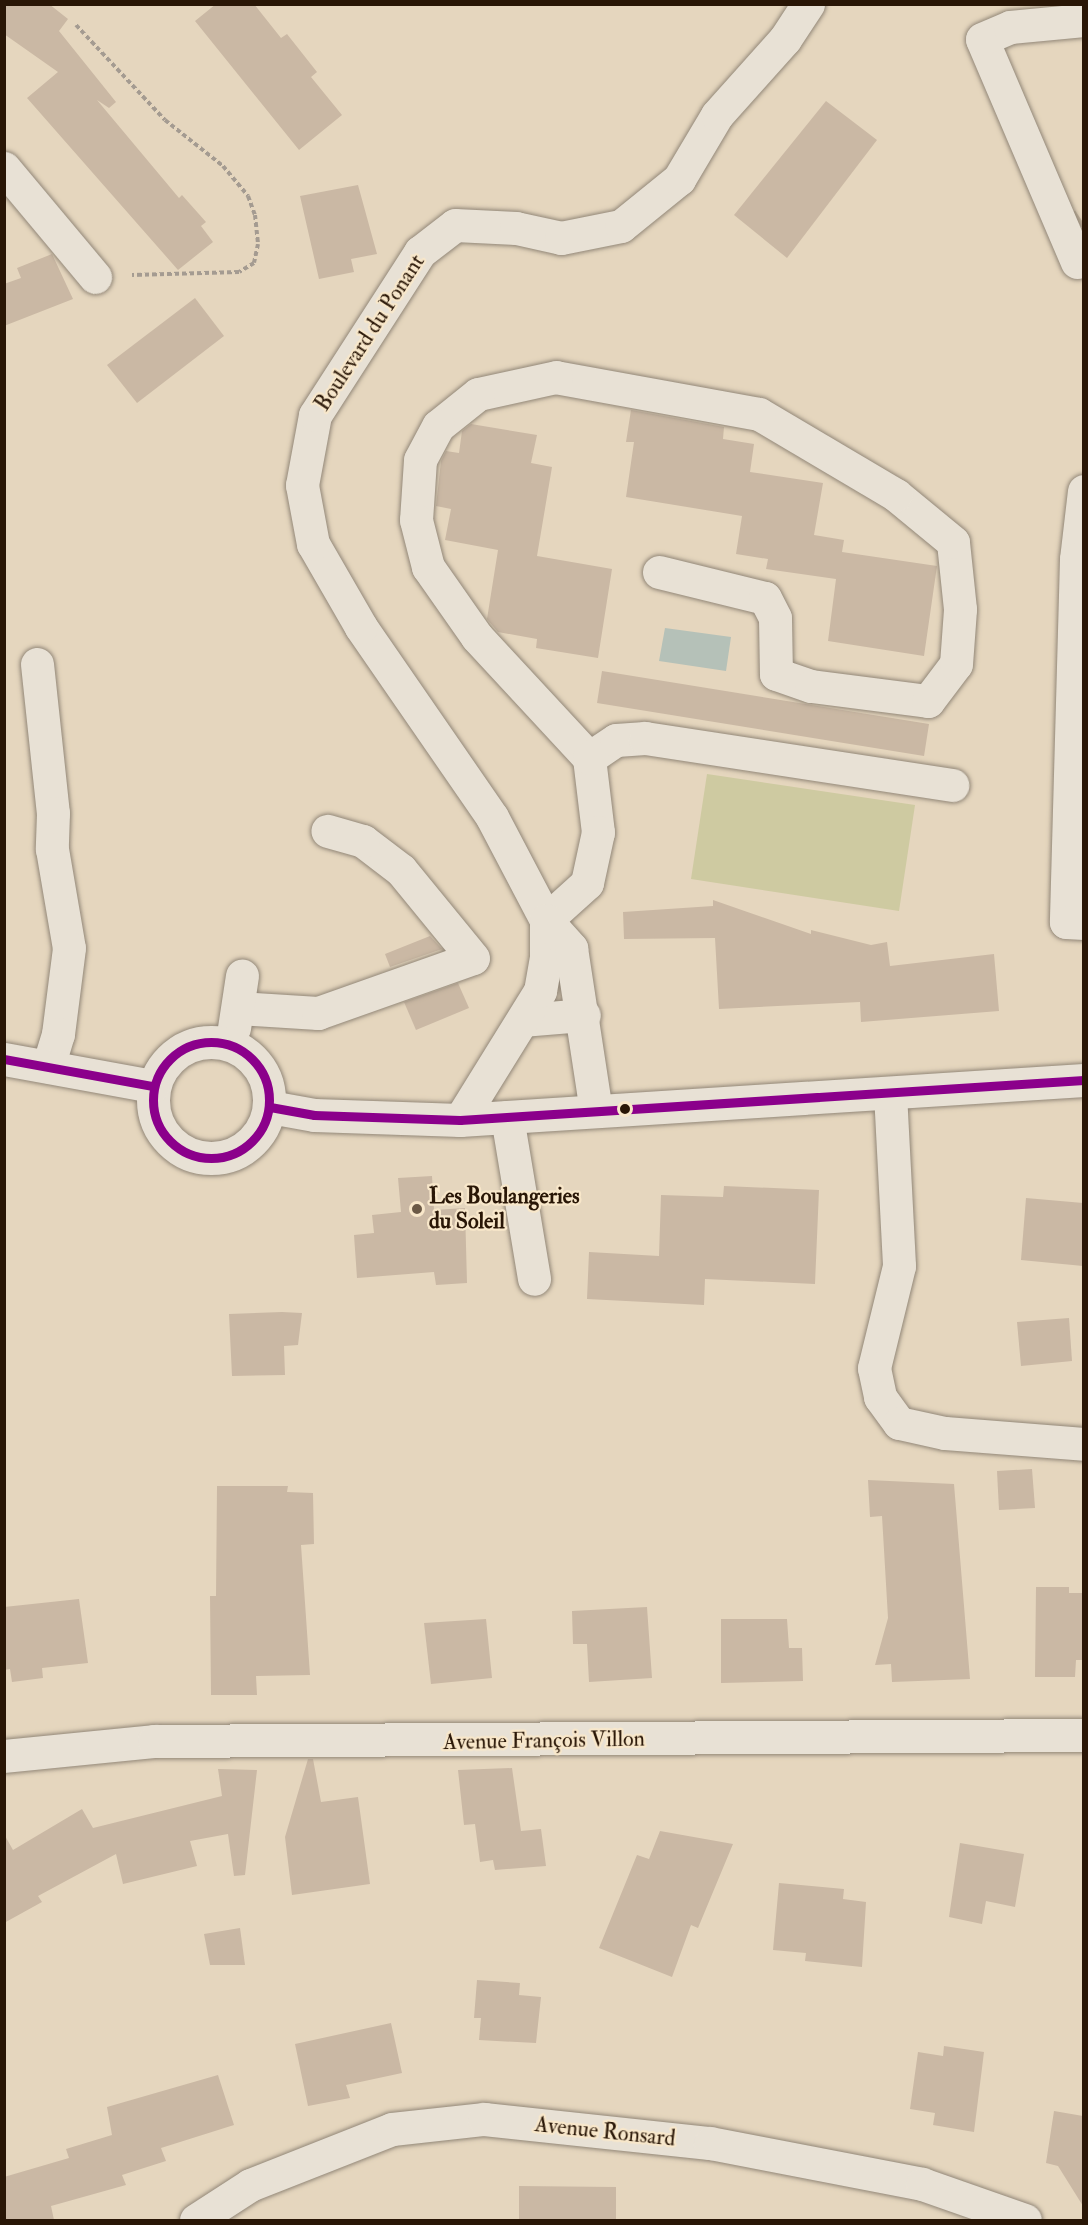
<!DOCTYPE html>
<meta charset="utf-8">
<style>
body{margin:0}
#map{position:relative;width:1088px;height:2225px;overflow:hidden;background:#e5d6be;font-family:"IM FELL Double Pica",serif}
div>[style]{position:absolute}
.green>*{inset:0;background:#cecaa1}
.water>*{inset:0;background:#b5c1b8}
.building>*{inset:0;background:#cab8a4}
.minor-tunnel>*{height:33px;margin-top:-16.5px;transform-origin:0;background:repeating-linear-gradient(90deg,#bfb099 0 33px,transparent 0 49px)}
.path>*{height:4px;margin-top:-2px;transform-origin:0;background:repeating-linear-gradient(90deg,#a49b91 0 4.5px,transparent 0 7.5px)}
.roads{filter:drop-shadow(0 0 2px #928778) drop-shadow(0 0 2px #928778)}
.minor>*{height:33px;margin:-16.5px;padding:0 16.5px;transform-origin:16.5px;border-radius:16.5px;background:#e8e1d5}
.minor>.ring{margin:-16.5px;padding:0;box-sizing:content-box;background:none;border:33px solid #e8e1d5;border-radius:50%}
.bus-1>*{height:9px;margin:-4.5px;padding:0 4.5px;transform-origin:4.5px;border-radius:4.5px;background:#8b008b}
.bus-1>.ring{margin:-4.5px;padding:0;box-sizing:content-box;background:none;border:9px solid #8b008b;border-radius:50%}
.dots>*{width:16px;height:16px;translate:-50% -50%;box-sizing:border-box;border:3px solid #f8e7ca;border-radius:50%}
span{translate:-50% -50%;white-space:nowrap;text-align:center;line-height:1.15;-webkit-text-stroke:4.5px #f8e7ca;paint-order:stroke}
.street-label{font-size:22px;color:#291606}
.poi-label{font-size:22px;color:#291606;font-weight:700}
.left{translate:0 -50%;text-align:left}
.frame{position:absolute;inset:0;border:6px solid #291606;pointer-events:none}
</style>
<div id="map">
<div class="green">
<i style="clip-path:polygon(707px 774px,915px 805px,899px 911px,691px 879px)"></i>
</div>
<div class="water">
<i style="clip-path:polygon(665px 628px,731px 637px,726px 671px,659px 661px)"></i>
</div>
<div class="building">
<i style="clip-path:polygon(4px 4px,49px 4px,68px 19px,59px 31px,116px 102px,109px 108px,97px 100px,179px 198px,182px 195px,206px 222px,201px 226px,213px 242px,178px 270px,27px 98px,58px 72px,4px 34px)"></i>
<i style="clip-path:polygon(216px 4px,254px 4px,281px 38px,287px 34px,317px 72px,311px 77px,342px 115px,299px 150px,195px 21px)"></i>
<i style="clip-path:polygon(826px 101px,877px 140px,787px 258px,734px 215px)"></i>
<i style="clip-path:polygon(358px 185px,377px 254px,351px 259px,354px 272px,319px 279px,300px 196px)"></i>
<i style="clip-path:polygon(52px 254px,73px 299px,4px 326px,4px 284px,21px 278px,17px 268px)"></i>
<i style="clip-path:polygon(195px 298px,224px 336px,137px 403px,107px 365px)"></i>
<i style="clip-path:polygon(631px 410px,724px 427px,723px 439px,754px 444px,750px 472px,823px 483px,814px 535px,844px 540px,842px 552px,937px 566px,924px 656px,828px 641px,836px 579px,766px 569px,768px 559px,736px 554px,742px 516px,626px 497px,634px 442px,626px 442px)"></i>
<i style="clip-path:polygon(471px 424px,537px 435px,531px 463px,552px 467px,537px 556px,612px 569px,598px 658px,536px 648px,537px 639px,498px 632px,487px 619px,498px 550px,445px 540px,451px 509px,436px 506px,441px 461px,446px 451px,459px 453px,462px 431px)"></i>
<i style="clip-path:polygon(602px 671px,929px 724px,924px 756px,597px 703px)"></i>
<i style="clip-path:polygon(713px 900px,811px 934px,811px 930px,871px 945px,887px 942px,890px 966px,994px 954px,999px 1011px,861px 1022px,860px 1002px,719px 1009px,715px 938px,624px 939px,623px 912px,713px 906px)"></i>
<i style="clip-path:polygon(430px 936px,442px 949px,390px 967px,385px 954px)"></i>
<i style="clip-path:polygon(458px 983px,469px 1008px,416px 1030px,404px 1002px)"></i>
<i style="clip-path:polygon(432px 1176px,434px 1210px,465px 1208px,467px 1283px,436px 1285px,434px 1272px,357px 1278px,354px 1235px,374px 1233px,372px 1215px,401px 1212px,398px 1178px)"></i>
<i style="clip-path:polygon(724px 1186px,819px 1190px,815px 1284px,705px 1279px,704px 1305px,587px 1299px,589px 1252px,659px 1256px,661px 1195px,723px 1197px)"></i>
<i style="clip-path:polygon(1026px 1198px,1083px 1203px,1083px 1266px,1021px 1260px)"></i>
<i style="clip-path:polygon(282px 1312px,302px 1313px,298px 1345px,284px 1346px,285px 1375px,232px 1376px,229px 1314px)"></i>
<i style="clip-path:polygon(1069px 1318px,1072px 1361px,1021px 1366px,1017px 1322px)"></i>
<i style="clip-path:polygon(1032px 1469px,1035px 1508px,999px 1510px,997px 1471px)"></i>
<i style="clip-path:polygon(868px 1480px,954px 1484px,970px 1679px,892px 1682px,891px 1664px,875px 1665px,888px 1618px,882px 1516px,870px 1517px)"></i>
<i style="clip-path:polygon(217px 1486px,288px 1486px,287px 1492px,313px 1493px,314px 1544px,301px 1545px,310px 1675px,256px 1676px,257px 1695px,211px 1695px,210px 1596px,216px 1596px)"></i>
<i style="clip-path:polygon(1036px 1587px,1069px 1587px,1069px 1593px,1083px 1593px,1083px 1660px,1076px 1660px,1075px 1677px,1035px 1677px)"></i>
<i style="clip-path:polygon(79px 1599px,88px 1663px,42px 1668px,43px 1678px,12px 1682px,10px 1669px,4px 1670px,4px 1607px)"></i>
<i style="clip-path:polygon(647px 1607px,652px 1678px,589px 1682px,587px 1644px,573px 1644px,572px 1611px)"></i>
<i style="clip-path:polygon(486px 1619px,492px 1678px,431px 1684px,424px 1623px)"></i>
<i style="clip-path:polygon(721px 1619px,787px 1619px,789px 1648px,802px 1648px,803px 1681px,721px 1683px)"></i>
<i style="clip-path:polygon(308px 1759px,313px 1759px,321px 1802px,358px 1797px,370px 1884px,292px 1895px,285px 1837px)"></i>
<i style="clip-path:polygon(512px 1768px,521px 1831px,541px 1829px,546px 1866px,495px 1870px,493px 1860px,480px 1862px,475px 1824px,464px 1825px,458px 1770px)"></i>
<i style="clip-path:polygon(218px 1769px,257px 1770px,245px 1875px,234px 1876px,228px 1834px,190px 1841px,197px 1866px,123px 1884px,116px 1854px,38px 1896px,42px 1902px,4px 1923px,4px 1834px,13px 1850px,82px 1809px,93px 1828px,222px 1796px)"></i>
<i style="clip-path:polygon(660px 1831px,733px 1844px,698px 1928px,691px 1925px,672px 1977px,599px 1948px,637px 1855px,649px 1859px)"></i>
<i style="clip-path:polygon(960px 1843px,1024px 1854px,1015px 1907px,986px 1901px,982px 1924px,949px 1917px)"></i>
<i style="clip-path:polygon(779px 1883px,844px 1889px,843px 1899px,866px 1902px,862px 1967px,805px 1961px,806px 1953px,773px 1950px)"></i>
<i style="clip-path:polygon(240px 1928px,245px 1965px,210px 1965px,204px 1934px)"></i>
<i style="clip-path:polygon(477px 1980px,520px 1983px,519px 1995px,541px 1997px,536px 2043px,479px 2040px,481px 2018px,474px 2018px)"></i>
<i style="clip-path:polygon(391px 2023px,402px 2073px,346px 2085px,350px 2098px,308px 2106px,295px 2044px)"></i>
<i style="clip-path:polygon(944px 2046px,984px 2052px,974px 2132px,933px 2125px,935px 2113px,910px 2109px,918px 2052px,943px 2056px)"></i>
<i style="clip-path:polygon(218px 2075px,234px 2125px,161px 2148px,166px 2161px,122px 2175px,126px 2185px,51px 2206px,54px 2220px,4px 2220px,4px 2177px,69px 2158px,66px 2149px,112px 2135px,107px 2107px)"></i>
<i style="clip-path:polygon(1054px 2111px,1083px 2116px,1083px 2206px,1058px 2166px,1046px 2163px)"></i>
<i style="clip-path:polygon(519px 2186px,616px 2187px,616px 2220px,519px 2220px)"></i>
</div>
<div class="minor-tunnel">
<i style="left:1081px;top:226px;width:4px;rotate:-34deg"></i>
</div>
<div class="path">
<i style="left:76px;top:25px;width:130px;rotate:46.9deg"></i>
<i style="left:165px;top:120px;width:74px;rotate:38.4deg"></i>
<i style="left:223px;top:166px;width:39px;rotate:50deg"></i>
<i style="left:248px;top:196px;width:20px;rotate:70deg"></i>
<i style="left:255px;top:215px;width:29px;rotate:84deg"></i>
<i style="left:258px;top:244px;width:19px;rotate:102deg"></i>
<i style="left:254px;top:263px;width:17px;rotate:149deg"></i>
<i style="left:239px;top:272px;width:107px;rotate:178.4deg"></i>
</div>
<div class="roads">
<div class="minor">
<i style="left:4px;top:168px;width:142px;rotate:50.1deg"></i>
<i style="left:1077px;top:262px;width:242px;rotate:-113.1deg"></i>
<i style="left:982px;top:39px;width:30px;rotate:-23deg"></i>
<i style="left:1010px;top:27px;width:74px;rotate:-5.4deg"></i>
<i style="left:1084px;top:491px;width:68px;rotate:96.7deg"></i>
<i style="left:1076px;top:559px;width:363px;rotate:91.6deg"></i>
<i style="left:1066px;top:922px;width:18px;rotate:3deg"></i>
<i style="left:659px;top:572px;width:109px;rotate:13.8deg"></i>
<i style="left:765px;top:598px;width:22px;rotate:63deg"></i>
<i style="left:775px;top:618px;width:56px;rotate:89deg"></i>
<i style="left:776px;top:674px;width:37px;rotate:19deg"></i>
<i style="left:811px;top:686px;width:118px;rotate:7.3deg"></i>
<i style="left:928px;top:701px;width:46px;rotate:-52.9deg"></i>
<i style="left:956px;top:664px;width:55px;rotate:-85.8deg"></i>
<i style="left:960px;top:609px;width:67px;rotate:-96deg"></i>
<i style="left:953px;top:542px;width:74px;rotate:-140.5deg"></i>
<i style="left:896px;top:495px;width:159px;rotate:-149.4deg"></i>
<i style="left:759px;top:414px;width:206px;rotate:-169.7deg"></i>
<i style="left:556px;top:377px;width:80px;rotate:167.7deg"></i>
<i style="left:478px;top:394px;width:51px;rotate:141.3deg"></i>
<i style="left:438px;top:426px;width:38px;rotate:118deg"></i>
<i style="left:420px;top:460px;width:60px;rotate:93.8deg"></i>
<i style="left:416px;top:520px;width:49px;rotate:75.7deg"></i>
<i style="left:428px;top:567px;width:85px;rotate:55deg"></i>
<i style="left:477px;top:637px;width:165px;rotate:47.2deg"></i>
<i style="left:589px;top:758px;width:75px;rotate:83.1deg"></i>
<i style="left:598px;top:832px;width:52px;rotate:102.2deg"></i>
<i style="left:587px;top:883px;width:55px;rotate:137.9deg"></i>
<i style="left:546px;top:920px;width:116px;rotate:-117.7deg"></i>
<i style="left:492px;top:817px;width:231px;rotate:-124.6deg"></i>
<i style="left:361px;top:627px;width:96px;rotate:-120deg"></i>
<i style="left:313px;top:544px;width:60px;rotate:-100.6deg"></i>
<i style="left:302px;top:485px;width:71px;rotate:-79.5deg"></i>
<i style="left:315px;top:415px;width:194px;rotate:-57.2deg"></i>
<i style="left:420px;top:252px;width:44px;rotate:-37.6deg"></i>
<i style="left:455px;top:225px;width:61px;rotate:2.8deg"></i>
<i style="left:516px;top:228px;width:46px;rotate:12.5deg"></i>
<i style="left:561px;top:238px;width:61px;rotate:-11.3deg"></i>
<i style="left:621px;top:226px;width:75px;rotate:-39deg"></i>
<i style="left:679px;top:179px;width:74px;rotate:-59.3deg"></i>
<i style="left:717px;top:115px;width:102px;rotate:-48.2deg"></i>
<i style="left:785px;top:39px;width:42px;rotate:-56.7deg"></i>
<i style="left:37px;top:664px;width:150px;rotate:83.9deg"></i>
<i style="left:53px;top:813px;width:36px;rotate:92deg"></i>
<i style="left:52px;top:849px;width:100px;rotate:80.3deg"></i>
<i style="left:69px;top:948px;width:87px;rotate:97.3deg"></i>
<i style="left:58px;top:1034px;width:34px;rotate:107deg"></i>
<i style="left:589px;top:758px;width:32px;rotate:-34deg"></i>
<i style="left:616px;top:740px;width:29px;rotate:-4deg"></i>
<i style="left:645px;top:738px;width:311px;rotate:8.7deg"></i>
<i style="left:238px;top:1008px;width:80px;rotate:3.6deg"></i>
<i style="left:318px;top:1013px;width:164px;rotate:-19.5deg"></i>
<i style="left:473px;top:958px;width:114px;rotate:-129.3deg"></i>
<i style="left:401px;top:870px;width:48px;rotate:-142.7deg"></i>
<i style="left:363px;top:841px;width:37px;rotate:-164deg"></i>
<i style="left:523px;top:1020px;width:61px;rotate:-4.7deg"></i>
<i style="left:234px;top:1028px;width:53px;rotate:-81.3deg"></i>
<i class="ring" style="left:153px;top:1042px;width:83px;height:83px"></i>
<i style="left:4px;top:1059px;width:151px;rotate:10.3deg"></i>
<i style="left:890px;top:1093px;width:173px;rotate:87deg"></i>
<i style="left:899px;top:1266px;width:105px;rotate:103.8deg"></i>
<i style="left:874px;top:1368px;width:30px;rotate:78deg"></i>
<i style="left:880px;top:1397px;width:32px;rotate:54deg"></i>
<i style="left:899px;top:1423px;width:47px;rotate:12.3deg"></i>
<i style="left:945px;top:1433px;width:139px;rotate:4.5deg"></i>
<i style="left:270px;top:1107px;width:45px;rotate:10.3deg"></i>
<i style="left:314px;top:1115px;width:146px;rotate:2deg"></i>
<i style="left:460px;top:1120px;width:625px;rotate:-3.67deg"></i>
<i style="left:507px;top:1117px;width:164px;rotate:80.5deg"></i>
<i style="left:460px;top:1120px;width:152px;rotate:-58.2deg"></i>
<i style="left:540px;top:991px;width:34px;rotate:-80deg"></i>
<i style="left:546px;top:958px;width:38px;rotate:-90deg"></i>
<i style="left:546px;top:920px;width:38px;rotate:48deg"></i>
<i style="left:571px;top:948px;width:165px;rotate:81.3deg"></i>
<i style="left:4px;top:1756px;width:151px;rotate:-5.7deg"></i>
<i style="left:154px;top:1741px;width:930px;rotate:-0.37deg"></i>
<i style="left:196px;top:2220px;width:64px;rotate:-32.9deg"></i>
<i style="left:250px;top:2185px;width:153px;rotate:-21.5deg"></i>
<i style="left:392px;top:2129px;width:93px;rotate:-6.2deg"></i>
<i style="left:484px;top:2119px;width:227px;rotate:6.1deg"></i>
<i style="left:710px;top:2143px;width:216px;rotate:10.9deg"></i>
<i style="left:922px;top:2184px;width:109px;rotate:19.3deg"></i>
</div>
</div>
<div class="bus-1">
<i class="ring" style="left:153px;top:1042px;width:107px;height:107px"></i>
<i style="left:4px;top:1059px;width:151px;rotate:10.3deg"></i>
<i style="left:270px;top:1107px;width:45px;rotate:10.3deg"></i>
<i style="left:314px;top:1115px;width:146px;rotate:2deg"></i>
<i style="left:460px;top:1120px;width:625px;rotate:-3.67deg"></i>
</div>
<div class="dots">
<i style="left:625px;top:1109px;background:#291606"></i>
<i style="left:417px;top:1209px;background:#6b5946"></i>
</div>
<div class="street-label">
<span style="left:370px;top:333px;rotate:-57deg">Boulevard du Ponant</span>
<span style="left:544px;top:1741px;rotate:-1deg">Avenue François Villon</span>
<span style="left:605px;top:2132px;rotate:6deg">Avenue Ronsard</span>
</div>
<div class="poi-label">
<span class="left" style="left:429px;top:1209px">Les Boulangeries<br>du Soleil</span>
</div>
<div class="frame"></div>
</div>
